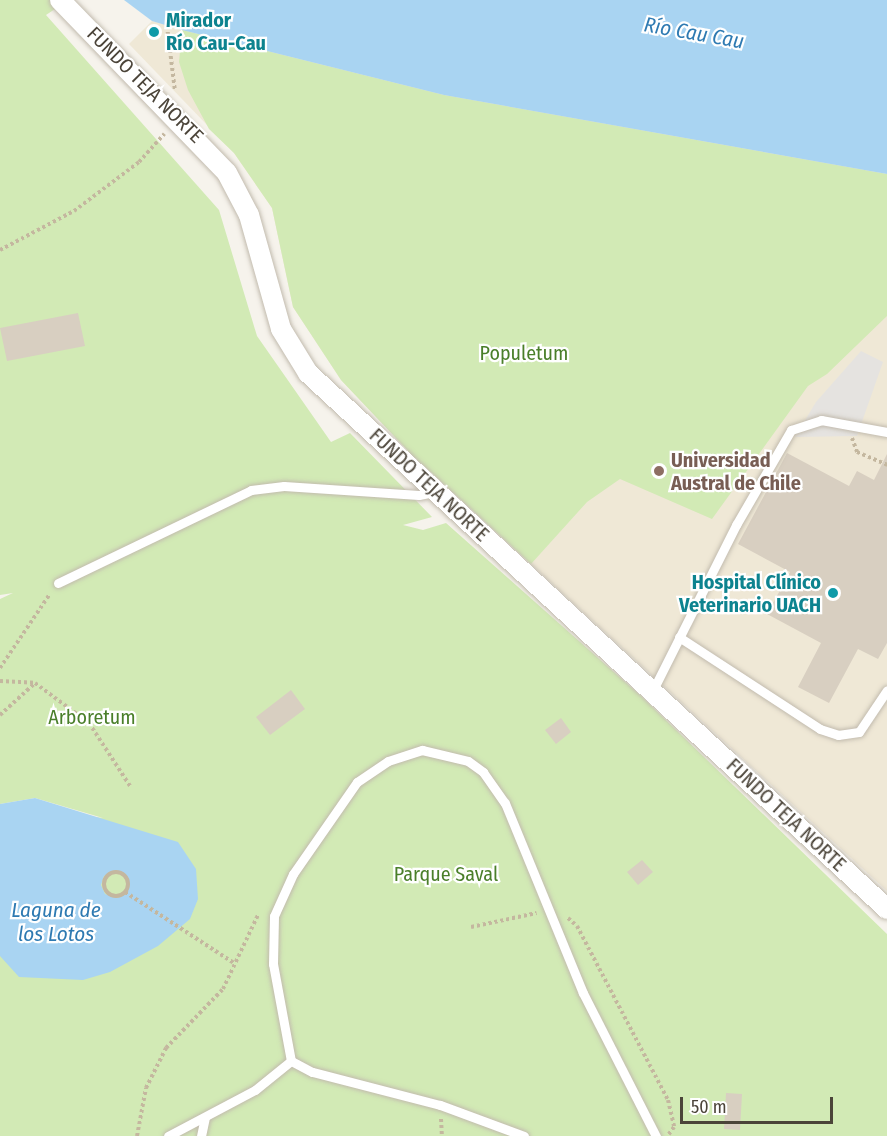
<!DOCTYPE html>
<meta charset="utf-8">
<style>
body{margin:0}
#map{position:relative;width:887px;height:1136px;overflow:hidden;background:#f6f3ec;font-family:"Fira Sans Condensed",sans-serif}
div>[style]{position:absolute}
.education>*{inset:0;background:#efe8d6}
.green>*{inset:0;background:#d2eab5}
.parking>*{inset:0;background:#e5e3e0}
.water>*{inset:0;background:#a9d4f2}
.building>*{inset:0;background:#d8cfc1}
.path>*{height:4px;margin-top:-2px;transform-origin:0;background:repeating-linear-gradient(90deg,#c4b79f 0 3px,transparent 0 6px)}
.path>.ring{margin:-2px;padding:0;box-sizing:content-box;background:none;border:4px solid #c4b79f;border-radius:50%}
.roads{filter:drop-shadow(0 0 2px #c2bbae) drop-shadow(0 0 2px #c2bbae)}
.lane>*{height:9px;margin:-4.5px;padding:0 4.5px;transform-origin:4.5px;border-radius:4.5px;background:#fff}
.street>*{height:20px;margin:-10px;padding:0 10px;transform-origin:10px;border-radius:10px;background:#fff}
.dots>*{width:16px;height:16px;translate:-50% -50%;box-sizing:border-box;border:3px solid #fff;border-radius:50%}
span{translate:-50% -50%;white-space:nowrap;text-align:center;line-height:1.15;-webkit-text-stroke:4.5px #fff;paint-order:stroke}
.culture-label{font-size:20px;color:#0d838f;font-weight:700}
.left{translate:0 -50%;text-align:left}
.right{translate:-100% -50%;text-align:right}
.street-label{font-size:20px;color:#4b4439}
.park-label{font-size:20px;color:#4a7f2a}
.education-label{font-size:20px;color:#785e54;font-weight:700}
.water-label{font-size:21px;color:#2e7ab2;font-style:italic}
.scale{position:absolute;left:680px;top:1097px;width:153px;height:27px;box-sizing:border-box;border:3px solid #4b4439;border-top:0;padding-left:8px;font-size:18px;line-height:21px;white-space:nowrap;color:#4b4439;-webkit-text-stroke:4px #fff;paint-order:stroke}
</style>
<div id="map">
<div class="education">
<i style="clip-path:polygon(152px 21px,887px 174px,887px 891px,411px 454px,341px 380px,293px 307px,272px 208px,234px 153px,129px 44px)"></i>
</div>
<div class="green">
<i style="clip-path:polygon(0 0,53px 0,58px 7px,46px 15px,219px 210px,257px 336px,331px 442px,350px 433px,432px 517px,403px 525px,423px 530px,446px 523px,641px 696px,887px 934px,887px 1136px,0 1136px,0 804px,103px 818px,35px 798px,0 804px,0 599px,13px 593px,0 595px)"></i>
<i style="clip-path:polygon(182px 30px,444px 95px,887px 174px,887px 316px,827px 374px,808px 386px,712px 519px,620px 479px,587px 502px,531px 564px,411px 454px,341px 380px,293px 307px,272px 208px,234px 153px,209px 129px,188px 90px,179px 62px)"></i>
</div>
<div class="parking">
<i style="clip-path:polygon(861px 351px,883px 362px,857px 436px,795px 437px,816px 402px)"></i>
</div>
<div class="water">
<i style="clip-path:polygon(124px 0,887px 0,887px 174px,444px 95px,182px 30px,152px 21px)"></i>
<i style="clip-path:polygon(evenodd,35px 798px,178px 842px,196px 869px,198px 899px,190px 919px,158px 946px,110px 972px,83px 980px,19px 977px,0 956px,0 804px,35px 798px,116px 870px,129px 881px,126px 894px,117px 898px,105px 894px,101px 885px,104px 876px,116px 870px)"></i>
</div>
<div class="building">
<i style="clip-path:polygon(78px 313px,85px 346px,7px 361px,0 328px)"></i>
<i style="clip-path:polygon(787px 453px,849px 486px,857px 471px,874px 480px,887px 454px,887px 643px,878px 659px,858px 649px,829px 703px,798px 687px,821px 643px,767px 614px,790px 572px,738px 544px)"></i>
<i style="clip-path:polygon(291px 690px,305px 709px,270px 735px,256px 717px)"></i>
<i style="clip-path:polygon(561px 718px,571px 732px,556px 744px,545px 730px)"></i>
<i style="clip-path:polygon(642px 860px,653px 872px,638px 885px,627px 872px)"></i>
<i style="clip-path:polygon(726px 1093px,742px 1094px,740px 1130px,724px 1129px)"></i>
</div>
<div class="path">
<i style="left:167px;top:26px;width:65px;rotate:83deg"></i>
<i style="left:0;top:250px;width:84px;rotate:-27.8deg"></i>
<i style="left:74px;top:211px;width:81px;rotate:-37deg"></i>
<i style="left:139px;top:162px;width:38px;rotate:-48deg"></i>
<i style="left:852px;top:438px;width:15px;rotate:70deg"></i>
<i style="left:857px;top:452px;width:33px;rotate:23deg"></i>
<i style="left:0;top:668px;width:89px;rotate:-56deg"></i>
<i style="left:0;top:681px;width:35px;rotate:3deg"></i>
<i style="left:35px;top:683px;width:67px;rotate:36.5deg"></i>
<i style="left:89px;top:723px;width:75px;rotate:56.9deg"></i>
<i style="left:0;top:715px;width:46px;rotate:-42.4deg"></i>
<i class="ring" style="left:104px;top:872px;width:20px;height:20px"></i>
<i style="left:125px;top:892px;width:130px;rotate:33.1deg"></i>
<i style="left:568px;top:918px;width:12px;rotate:42deg"></i>
<i style="left:577px;top:926px;width:196px;rotate:62.4deg"></i>
<i style="left:668px;top:1100px;width:28px;rotate:77deg"></i>
<i style="left:674px;top:1127px;width:9px;rotate:126deg"></i>
<i style="left:471px;top:927px;width:67px;rotate:-12deg"></i>
<i style="left:441px;top:1119px;width:17px;rotate:87deg"></i>
<i style="left:137px;top:1136px;width:49px;rotate:-79.4deg"></i>
<i style="left:146px;top:1088px;width:45px;rotate:-63.4deg"></i>
<i style="left:166px;top:1048px;width:82px;rotate:-46deg"></i>
<i style="left:223px;top:989px;width:82px;rotate:-64.7deg"></i>
</div>
<div class="roads">
<div class="lane">
<i style="left:58px;top:583px;width:214px;rotate:-25.7deg"></i>
<i style="left:251px;top:490px;width:33px;rotate:-7deg"></i>
<i style="left:284px;top:486px;width:135px;rotate:3.8deg"></i>
<i style="left:419px;top:495px;width:16px;rotate:-11deg"></i>
<i style="left:679px;top:637px;width:168px;rotate:33.1deg"></i>
<i style="left:820px;top:729px;width:19px;rotate:18deg"></i>
<i style="left:838px;top:735px;width:21px;rotate:-8deg"></i>
<i style="left:859px;top:732px;width:50px;rotate:-56.3deg"></i>
<i style="left:653px;top:690px;width:185px;rotate:-63.3deg"></i>
<i style="left:736px;top:525px;width:110px;rotate:-59.9deg"></i>
<i style="left:791px;top:430px;width:32px;rotate:-18deg"></i>
<i style="left:821px;top:420px;width:67px;rotate:10.3deg"></i>
<i style="left:168px;top:1136px;width:98px;rotate:-27.9deg"></i>
<i style="left:255px;top:1090px;width:46px;rotate:-38.9deg"></i>
<i style="left:201px;top:1136px;width:19px;rotate:-78deg"></i>
<i style="left:524px;top:1136px;width:90px;rotate:-159.7deg"></i>
<i style="left:440px;top:1105px;width:132px;rotate:-165.5deg"></i>
<i style="left:312px;top:1072px;width:24px;rotate:-152deg"></i>
<i style="left:291px;top:1061px;width:99px;rotate:-100.5deg"></i>
<i style="left:273px;top:964px;width:48px;rotate:-88.8deg"></i>
<i style="left:274px;top:916px;width:46px;rotate:-65.7deg"></i>
<i style="left:293px;top:874px;width:112px;rotate:-55.2deg"></i>
<i style="left:357px;top:782px;width:37px;rotate:-34deg"></i>
<i style="left:388px;top:761px;width:36px;rotate:-18deg"></i>
<i style="left:422px;top:750px;width:47px;rotate:13.4deg"></i>
<i style="left:468px;top:761px;width:19px;rotate:36deg"></i>
<i style="left:483px;top:772px;width:38px;rotate:55deg"></i>
<i style="left:505px;top:803px;width:205px;rotate:67.7deg"></i>
<i style="left:583px;top:993px;width:161px;rotate:63deg"></i>
</div>
<div class="street">
<i style="left:60px;top:0;width:240px;rotate:46deg"></i>
<i style="left:227px;top:173px;width:47px;rotate:62.4deg"></i>
<i style="left:249px;top:215px;width:118px;rotate:74.3deg"></i>
<i style="left:281px;top:329px;width:52px;rotate:58.5deg"></i>
<i style="left:308px;top:373px;width:789px;rotate:42.79deg"></i>
</div>
</div>
<div class="dots">
<i style="left:154px;top:32px;background:#0f9aa8"></i>
<i style="left:659px;top:471px;background:#8d6e63"></i>
<i style="left:833px;top:593px;background:#0f9aa8"></i>
</div>
<div class="culture-label">
<span class="left" style="left:166px;top:32px">Mirador<br>Río Cau-Cau</span>
<span class="right" style="left:821px;top:594px">Hospital Clínico<br>Veterinario UACH</span>
</div>
<div class="street-label">
<span style="left:145px;top:85px;rotate:45deg">FUNDO TEJA NORTE</span>
<span style="left:429px;top:485px;rotate:43deg">FUNDO TEJA NORTE</span>
<span style="left:786px;top:815px;rotate:43deg">FUNDO TEJA NORTE</span>
</div>
<div class="park-label">
<span style="left:524px;top:353px">Populetum</span>
<span style="left:92px;top:717px">Arboretum</span>
<span style="left:446px;top:874px">Parque Saval</span>
</div>
<div class="education-label">
<span class="left" style="left:671px;top:472px">Universidad<br>Austral de Chile</span>
</div>
<div class="water-label">
<span style="left:694px;top:33px;rotate:10deg">Río Cau Cau</span>
<span style="left:56px;top:922px">Laguna de<br>los Lotos</span>
</div>
<div class="scale">50 m</div>
</div>
